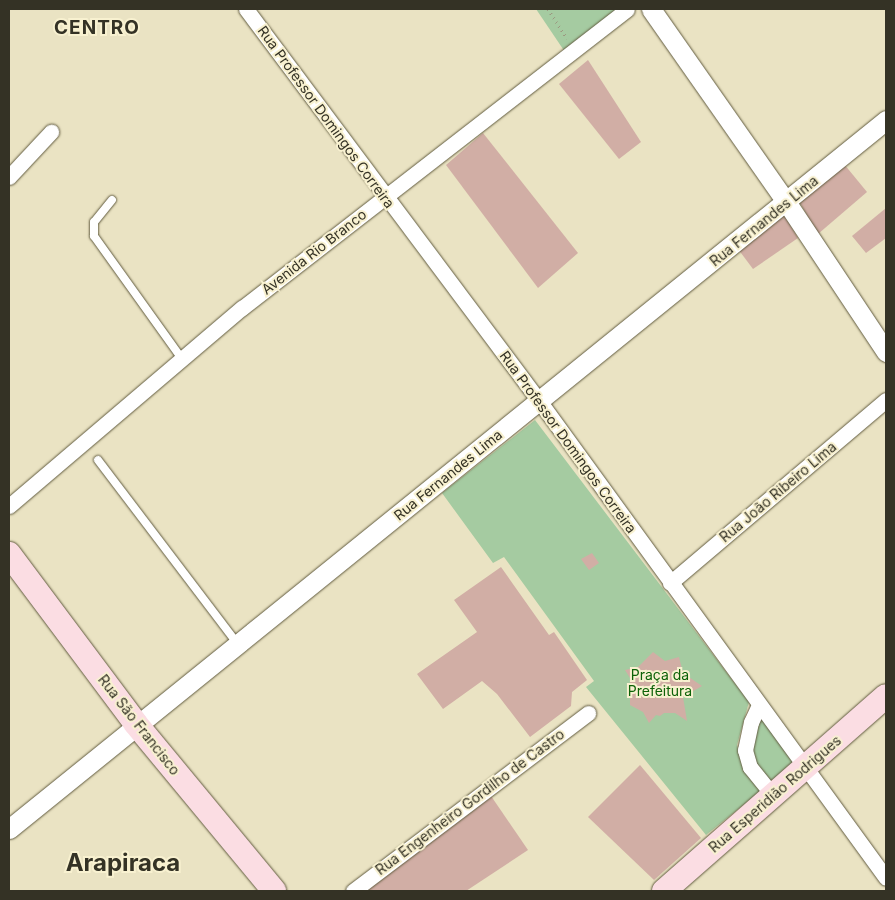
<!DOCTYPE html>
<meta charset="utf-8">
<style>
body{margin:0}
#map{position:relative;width:895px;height:900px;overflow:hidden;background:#eae3c3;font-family:Inter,sans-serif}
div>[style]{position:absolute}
.green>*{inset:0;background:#a5cba1}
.building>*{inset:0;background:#d1aea5}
.path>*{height:3px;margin-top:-1.5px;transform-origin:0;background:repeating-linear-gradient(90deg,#9b967f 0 1px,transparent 0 5px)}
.roads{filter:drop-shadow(0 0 1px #615b3f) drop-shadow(0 0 1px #615b3f)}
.service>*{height:8px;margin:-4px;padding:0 4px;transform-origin:4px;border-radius:4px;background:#fff}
.minor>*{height:15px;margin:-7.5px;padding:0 7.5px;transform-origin:7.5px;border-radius:7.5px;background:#fff}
.tertiary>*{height:19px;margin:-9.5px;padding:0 9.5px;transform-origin:9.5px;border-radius:9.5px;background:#fff}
.primary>*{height:24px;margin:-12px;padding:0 12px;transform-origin:12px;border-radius:12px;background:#fbdde3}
span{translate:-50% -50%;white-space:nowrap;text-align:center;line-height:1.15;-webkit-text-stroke:4px #f8f1d0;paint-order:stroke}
.street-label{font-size:14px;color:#343225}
.park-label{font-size:14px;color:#0d6207}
.district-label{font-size:19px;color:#343225;font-weight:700;letter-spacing:1px}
.town-label{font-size:24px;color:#343225;font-weight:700}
.frame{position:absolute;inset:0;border:10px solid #343225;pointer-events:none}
</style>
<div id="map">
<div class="green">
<i style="clip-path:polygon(536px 9px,627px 9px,567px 55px)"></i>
<i style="clip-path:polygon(535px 420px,749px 702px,737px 745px,744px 768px,762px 790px,706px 835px,586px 687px,594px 681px,504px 557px,493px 563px,442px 493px)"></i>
<i style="clip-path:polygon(759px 705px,805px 767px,773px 795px,750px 767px)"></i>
</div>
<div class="building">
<i style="clip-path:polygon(588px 60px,641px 142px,619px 159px,559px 84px)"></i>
<i style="clip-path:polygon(483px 133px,578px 253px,538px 288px,446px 165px)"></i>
<i style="clip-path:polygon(844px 164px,867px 192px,818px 234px,800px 203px)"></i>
<i style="clip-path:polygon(886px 208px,886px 238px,866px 253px,852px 236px)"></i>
<i style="clip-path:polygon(783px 213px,798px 238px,753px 269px,738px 249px)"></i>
<i style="clip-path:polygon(592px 553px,599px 563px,589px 570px,581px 559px)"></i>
<i style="clip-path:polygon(501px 567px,549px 635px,554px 632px,587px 680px,572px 692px,571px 706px,530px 737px,497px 694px,482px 681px,443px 709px,417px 674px,477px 632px,454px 600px)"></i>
<i style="clip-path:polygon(653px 652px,665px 661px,679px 657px,683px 673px,702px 686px,683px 697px,687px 721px,675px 713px,664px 713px,660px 716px,656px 715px,649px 723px,643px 712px,630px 705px,630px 678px,625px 670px,638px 667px)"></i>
<i style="clip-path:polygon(640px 765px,701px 838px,654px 880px,588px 817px)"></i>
<i style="clip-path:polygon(489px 793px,528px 850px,466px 891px,363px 891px)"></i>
</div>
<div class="path">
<i style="left:548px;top:9px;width:35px;rotate:57deg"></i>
</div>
<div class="roads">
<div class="service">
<i style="left:112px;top:200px;width:28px;rotate:129deg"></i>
<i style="left:94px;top:222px;width:14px;rotate:90deg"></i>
<i style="left:94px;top:236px;width:151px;rotate:54.4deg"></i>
<i style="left:98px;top:460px;width:230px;rotate:52.8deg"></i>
</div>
<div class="minor">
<i style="left:246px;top:9px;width:491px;rotate:53.2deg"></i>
<i style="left:540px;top:402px;width:588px;rotate:53.99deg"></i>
<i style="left:9px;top:177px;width:62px;rotate:-47deg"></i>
<i style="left:9px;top:506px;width:306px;rotate:-40.4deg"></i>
<i style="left:242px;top:308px;width:487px;rotate:-37.8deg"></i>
<i style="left:670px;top:583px;width:283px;rotate:-40.3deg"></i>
<i style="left:759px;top:705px;width:19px;rotate:115deg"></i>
<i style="left:751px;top:722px;width:29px;rotate:102deg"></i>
<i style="left:745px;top:750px;width:18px;rotate:74deg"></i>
<i style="left:750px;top:767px;width:36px;rotate:51deg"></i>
<i style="left:353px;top:891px;width:295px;rotate:-37.1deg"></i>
</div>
<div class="tertiary">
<i style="left:651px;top:9px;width:237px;rotate:55deg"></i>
<i style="left:787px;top:203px;width:179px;rotate:56.4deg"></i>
<i style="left:9px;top:829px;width:1128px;rotate:-38.95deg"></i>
</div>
<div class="primary">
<i style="left:9px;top:554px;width:212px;rotate:53.2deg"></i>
<i style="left:136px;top:724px;width:217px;rotate:50.4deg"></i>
<i style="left:664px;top:891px;width:295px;rotate:-41.3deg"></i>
</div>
</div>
<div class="street-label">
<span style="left:326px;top:117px;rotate:54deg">Rua Professor Domingos Correira</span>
<span style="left:764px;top:221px;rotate:-39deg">Rua Fernandes Lima</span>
<span style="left:314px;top:252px;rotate:-38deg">Avenida Rio Branco</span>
<span style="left:568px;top:442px;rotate:54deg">Rua Professor Domingos Correira</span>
<span style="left:448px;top:475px;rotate:-39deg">Rua Fernandes Lima</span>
<span style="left:778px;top:492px;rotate:-40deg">Rua João Ribeiro Lima</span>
<span style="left:139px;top:725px;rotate:52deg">Rua São Francisco</span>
<span style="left:775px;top:794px;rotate:-41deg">Rua Esperidião Rodrigues</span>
<span style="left:470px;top:802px;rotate:-37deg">Rua Engenheiro Gordilho de Castro</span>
</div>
<div class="park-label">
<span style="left:660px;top:683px">Praça da<br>Prefeitura</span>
</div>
<div class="district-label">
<span style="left:97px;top:28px">CENTRO</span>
</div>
<div class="town-label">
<span style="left:123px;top:863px">Arapiraca</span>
</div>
<div class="frame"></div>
</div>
